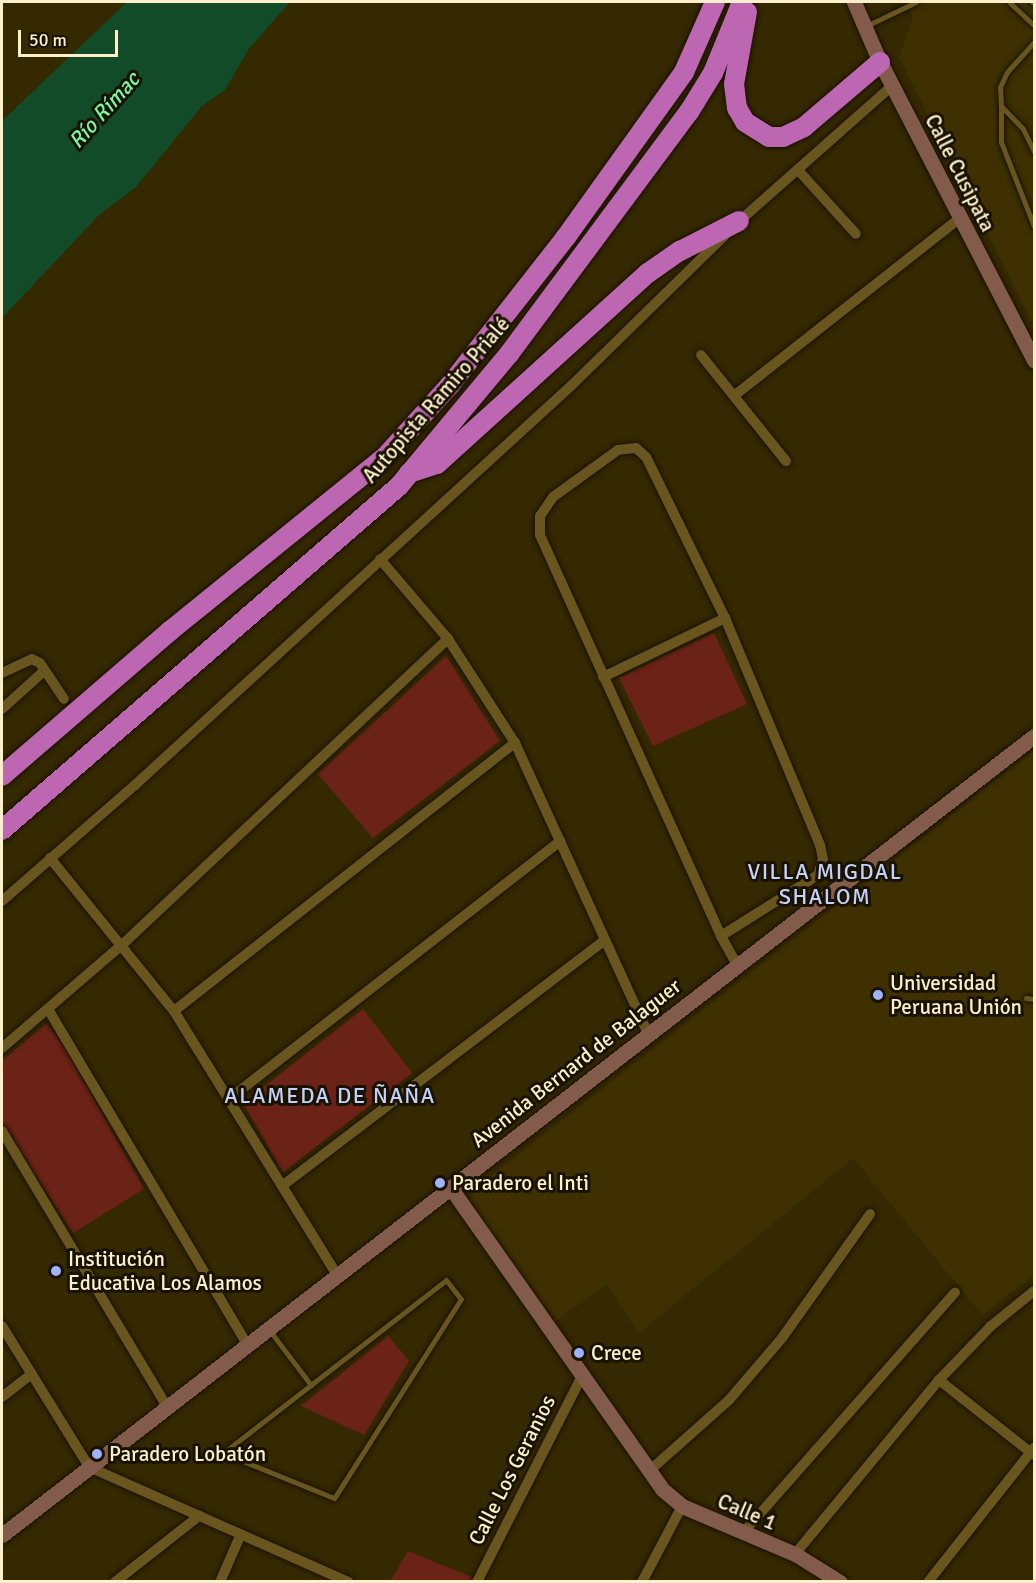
<!DOCTYPE html>
<meta charset="utf-8">
<style>
body{margin:0}
#map{position:relative;width:1036px;height:1583px;overflow:hidden;background:#352901;font-family:Signika,sans-serif}
div>[style]{position:absolute}
.built>*{inset:0;background:#3e3001}
.green>*{inset:0;background:#6b2217}
.water>*{inset:0;background:#114b27}
.roads{filter:drop-shadow(0 0 2px #191200) drop-shadow(0 0 2px #191200)}
.lane>*{height:5px;margin:-2.5px;padding:0 2.5px;transform-origin:2.5px;border-radius:2.5px;background:#68561e}
.street>*{height:10px;margin:-5px;padding:0 5px;transform-origin:5px;border-radius:5px;background:#68561e}
.secondary>*{height:15px;margin:-7.5px;padding:0 7.5px;transform-origin:7.5px;border-radius:7.5px;background:#825b4b}
.highway>*{height:20px;margin:-10px;padding:0 10px;transform-origin:10px;border-radius:10px;background:#bd67b3}
.dots>*{width:16px;height:16px;translate:-50% -50%;box-sizing:border-box;border:3px solid #191200;border-radius:50%}
span{translate:-50% -50%;white-space:nowrap;text-align:center;line-height:1.15;-webkit-text-stroke:6px #191200;paint-order:stroke}
.street-label{font-size:21px;color:#fcf0cc}
.poi-label{font-size:21px;color:#fcf0cc}
.left{translate:0 -50%;text-align:left}
.water-label{font-size:22px;color:#76fa9f;font-style:italic}
.neighbourhood-label{font-size:22px;color:#c4d1fb;letter-spacing:1.5px}
.frame{position:absolute;inset:0;border:3px solid #fcf0cc;pointer-events:none}
.scale{position:absolute;left:18px;top:30px;width:100px;height:27px;box-sizing:border-box;border:3px solid #fcf0cc;border-top:0;padding-left:8px;font-size:18px;line-height:21px;white-space:nowrap;color:#fcf0cc;-webkit-text-stroke:4px #191200;paint-order:stroke}
</style>
<div id="map">
<div class="built">
<i style="clip-path:polygon(906px 2px,1034px 2px,1034px 326px,899px 57px,913px 17px)"></i>
<i style="clip-path:polygon(1034px 751px,1034px 1275px,982px 1315px,853px 1158px,639px 1333px,606px 1284px,556px 1321px,469px 1203px,474px 1189px)"></i>
</div>
<div class="green">
<i style="clip-path:polygon(714px 633px,747px 704px,653px 746px,619px 678px)"></i>
<i style="clip-path:polygon(446px 656px,500px 741px,373px 838px,318px 774px)"></i>
<i style="clip-path:polygon(363px 1009px,412px 1073px,283px 1172px,243px 1103px)"></i>
<i style="clip-path:polygon(46px 1024px,63px 1044px,144px 1189px,73px 1233px,2px 1122px,2px 1061px)"></i>
<i style="clip-path:polygon(388px 1336px,409px 1361px,364px 1435px,301px 1406px)"></i>
<i style="clip-path:polygon(408px 1551px,474px 1578px,471px 1582px,390px 1582px)"></i>
</div>
<div class="water">
<i style="clip-path:polygon(127px 2px,290px 2px,248px 50px,225px 90px,202px 106px,136px 187px,100px 214px,2px 318px,2px 121px)"></i>
</div>
<div class="roads">
<div class="lane">
<i style="left:1009px;top:2px;width:34px;rotate:43deg"></i>
<i style="left:1032px;top:2px;width:2px;rotate:27deg"></i>
<i style="left:866px;top:26px;width:55px;rotate:-25.6deg"></i>
<i style="left:1034px;top:42px;width:40px;rotate:132deg"></i>
<i style="left:1007px;top:72px;width:17px;rotate:115deg"></i>
<i style="left:1000px;top:87px;width:19px;rotate:87deg"></i>
<i style="left:1001px;top:106px;width:32px;rotate:46deg"></i>
<i style="left:1023px;top:129px;width:25px;rotate:64deg"></i>
<i style="left:1001px;top:106px;width:36px;rotate:90deg"></i>
<i style="left:1001px;top:142px;width:90px;rotate:68.6deg"></i>
<i style="left:1026px;top:998px;width:8px;rotate:7deg"></i>
<i style="left:446px;top:1280px;width:24px;rotate:52deg"></i>
<i style="left:461px;top:1299px;width:236px;rotate:122.5deg"></i>
<i style="left:334px;top:1498px;width:120px;rotate:-157.9deg"></i>
<i style="left:223px;top:1453px;width:282px;rotate:-37.8deg"></i>
<i style="left:270px;top:1331px;width:68px;rotate:52.8deg"></i>
</div>
<div class="street">
<i style="left:798px;top:170px;width:86px;rotate:47.8deg"></i>
<i style="left:736px;top:224px;width:210px;rotate:-41.5deg"></i>
<i style="left:701px;top:355px;width:136px;rotate:51.3deg"></i>
<i style="left:735px;top:395px;width:285px;rotate:-38.2deg"></i>
<i style="left:380px;top:559px;width:105px;rotate:49.6deg"></i>
<i style="left:448px;top:639px;width:124px;rotate:57.2deg"></i>
<i style="left:515px;top:743px;width:320px;rotate:65.4deg"></i>
<i style="left:2px;top:673px;width:33px;rotate:-25deg"></i>
<i style="left:32px;top:659px;width:9px;rotate:27deg"></i>
<i style="left:40px;top:663px;width:43px;rotate:56.3deg"></i>
<i style="left:603px;top:677px;width:136px;rotate:-25.8deg"></i>
<i style="left:2px;top:709px;width:57px;rotate:-42.1deg"></i>
<i style="left:50px;top:858px;width:197px;rotate:51deg"></i>
<i style="left:174px;top:1011px;width:310px;rotate:58.3deg"></i>
<i style="left:2px;top:901px;width:176px;rotate:-41.1deg"></i>
<i style="left:135px;top:785px;width:592px;rotate:-42.47deg"></i>
<i style="left:572px;top:385px;width:214px;rotate:-44.4deg"></i>
<i style="left:721px;top:936px;width:115px;rotate:-32.2deg"></i>
<i style="left:818px;top:875px;width:17px;rotate:-73deg"></i>
<i style="left:823px;top:859px;width:14px;rotate:-102deg"></i>
<i style="left:820px;top:845px;width:246px;rotate:-112.7deg"></i>
<i style="left:725px;top:618px;width:179px;rotate:-116.1deg"></i>
<i style="left:646px;top:457px;width:13px;rotate:-138deg"></i>
<i style="left:636px;top:448px;width:18px;rotate:174deg"></i>
<i style="left:618px;top:450px;width:80px;rotate:144.1deg"></i>
<i style="left:553px;top:497px;width:23px;rotate:124deg"></i>
<i style="left:540px;top:516px;width:19px;rotate:90deg"></i>
<i style="left:540px;top:535px;width:440px;rotate:65.7deg"></i>
<i style="left:721px;top:936px;width:33px;rotate:61deg"></i>
<i style="left:48px;top:1009px;width:392px;rotate:59.3deg"></i>
<i style="left:174px;top:1011px;width:434px;rotate:-38.2deg"></i>
<i style="left:2px;top:1048px;width:160px;rotate:-40.7deg"></i>
<i style="left:123px;top:944px;width:446px;rotate:-43.2deg"></i>
<i style="left:229px;top:1099px;width:420px;rotate:-37.9deg"></i>
<i style="left:2px;top:1131px;width:322px;rotate:59.1deg"></i>
<i style="left:282px;top:1186px;width:406px;rotate:-37.3deg"></i>
<i style="left:2px;top:1326px;width:166px;rotate:58.3deg"></i>
<i style="left:89px;top:1467px;width:284px;rotate:23.9deg"></i>
<i style="left:939px;top:1380px;width:121px;rotate:38.3deg"></i>
<i style="left:2px;top:1397px;width:36px;rotate:-38deg"></i>
<i style="left:648px;top:1472px;width:108px;rotate:-41.6deg"></i>
<i style="left:729px;top:1400px;width:82px;rotate:-49.5deg"></i>
<i style="left:782px;top:1338px;width:152px;rotate:-54.6deg"></i>
<i style="left:742px;top:1534px;width:322px;rotate:-48.6deg"></i>
<i style="left:795px;top:1554px;width:226px;rotate:-50.4deg"></i>
<i style="left:939px;top:1380px;width:75px;rotate:-46.1deg"></i>
<i style="left:991px;top:1326px;width:55px;rotate:-39.1deg"></i>
<i style="left:115px;top:1582px;width:107px;rotate:-38.2deg"></i>
<i style="left:220px;top:1582px;width:52px;rotate:-66.4deg"></i>
<i style="left:477px;top:1582px;width:231px;rotate:-63deg"></i>
<i style="left:642px;top:1582px;width:86px;rotate:-62.2deg"></i>
<i style="left:928px;top:1582px;width:171px;rotate:-51.7deg"></i>
</div>
<div class="secondary">
<i style="left:854px;top:2px;width:65px;rotate:66.6deg"></i>
<i style="left:880px;top:62px;width:336px;rotate:62.7deg"></i>
<i style="left:450px;top:1187px;width:369px;rotate:54.9deg"></i>
<i style="left:662px;top:1489px;width:26px;rotate:40deg"></i>
<i style="left:682px;top:1506px;width:123px;rotate:23deg"></i>
<i style="left:795px;top:1554px;width:53px;rotate:31.9deg"></i>
<i style="left:2px;top:1535px;width:1305px;rotate:-37.75deg"></i>
</div>
<div class="highway">
<i style="left:747px;top:12px;width:73px;rotate:100.2deg"></i>
<i style="left:734px;top:84px;width:24px;rotate:83deg"></i>
<i style="left:737px;top:108px;width:16px;rotate:60deg"></i>
<i style="left:745px;top:122px;width:28px;rotate:32deg"></i>
<i style="left:769px;top:137px;width:14px"></i>
<i style="left:783px;top:137px;width:23px;rotate:-25deg"></i>
<i style="left:804px;top:127px;width:100px;rotate:-40.5deg"></i>
<i style="left:409px;top:473px;width:29px;rotate:-18deg"></i>
<i style="left:437px;top:464px;width:285px;rotate:-42.2deg"></i>
<i style="left:648px;top:273px;width:39px;rotate:-35deg"></i>
<i style="left:680px;top:251px;width:66px;rotate:-27deg"></i>
<i style="left:2px;top:776px;width:222px;rotate:-40.8deg"></i>
<i style="left:170px;top:631px;width:275px;rotate:-39deg"></i>
<i style="left:384px;top:458px;width:98px;rotate:-47.9deg"></i>
<i style="left:450px;top:385px;width:188px;rotate:-51.9deg"></i>
<i style="left:566px;top:237px;width:203px;rotate:-54.4deg"></i>
<i style="left:684px;top:72px;width:77px;rotate:-66.1deg"></i>
<i style="left:2px;top:830px;width:525px;rotate:-40.91deg"></i>
<i style="left:399px;top:486px;width:172px;rotate:-50.2deg"></i>
<i style="left:509px;top:354px;width:302px;rotate:-53.4deg"></i>
<i style="left:689px;top:112px;width:46px;rotate:-58.4deg"></i>
<i style="left:713px;top:73px;width:77px;rotate:-67.8deg"></i>
</div>
</div>
<div class="dots">
<i style="left:878px;top:995px;background:#9fb3fd"></i>
<i style="left:440px;top:1183px;background:#9fb3fd"></i>
<i style="left:56px;top:1271px;background:#9fb3fd"></i>
<i style="left:579px;top:1353px;background:#9fb3fd"></i>
<i style="left:97px;top:1454px;background:#9fb3fd"></i>
</div>
<div class="street-label">
<span style="left:960px;top:173px;rotate:63deg">Calle Cusipata</span>
<span style="left:436px;top:400px;rotate:-49deg">Autopista Ramiro Prialé</span>
<span style="left:576px;top:1063px;rotate:-38deg">Avenida Bernard de Balaguer</span>
<span style="left:512px;top:1470px;rotate:-63deg">Calle Los Geranios</span>
<span style="left:747px;top:1512px;rotate:23deg">Calle 1</span>
</div>
<div class="poi-label">
<span class="left" style="left:890px;top:995px">Universidad<br>Peruana Unión</span>
<span class="left" style="left:452px;top:1183px">Paradero el Inti</span>
<span class="left" style="left:68px;top:1271px">Institución<br>Educativa Los Alamos</span>
<span class="left" style="left:591px;top:1353px">Crece</span>
<span class="left" style="left:109px;top:1454px">Paradero Lobatón</span>
</div>
<div class="water-label">
<span style="left:104px;top:110px;rotate:-48deg">Río Rímac</span>
</div>
<div class="neighbourhood-label">
<span style="left:825px;top:884px">VILLA MIGDAL<br>SHALOM</span>
<span style="left:330px;top:1096px">ALAMEDA DE ÑAÑA</span>
</div>
<div class="frame"></div>
<div class="scale">50 m</div>
</div>
